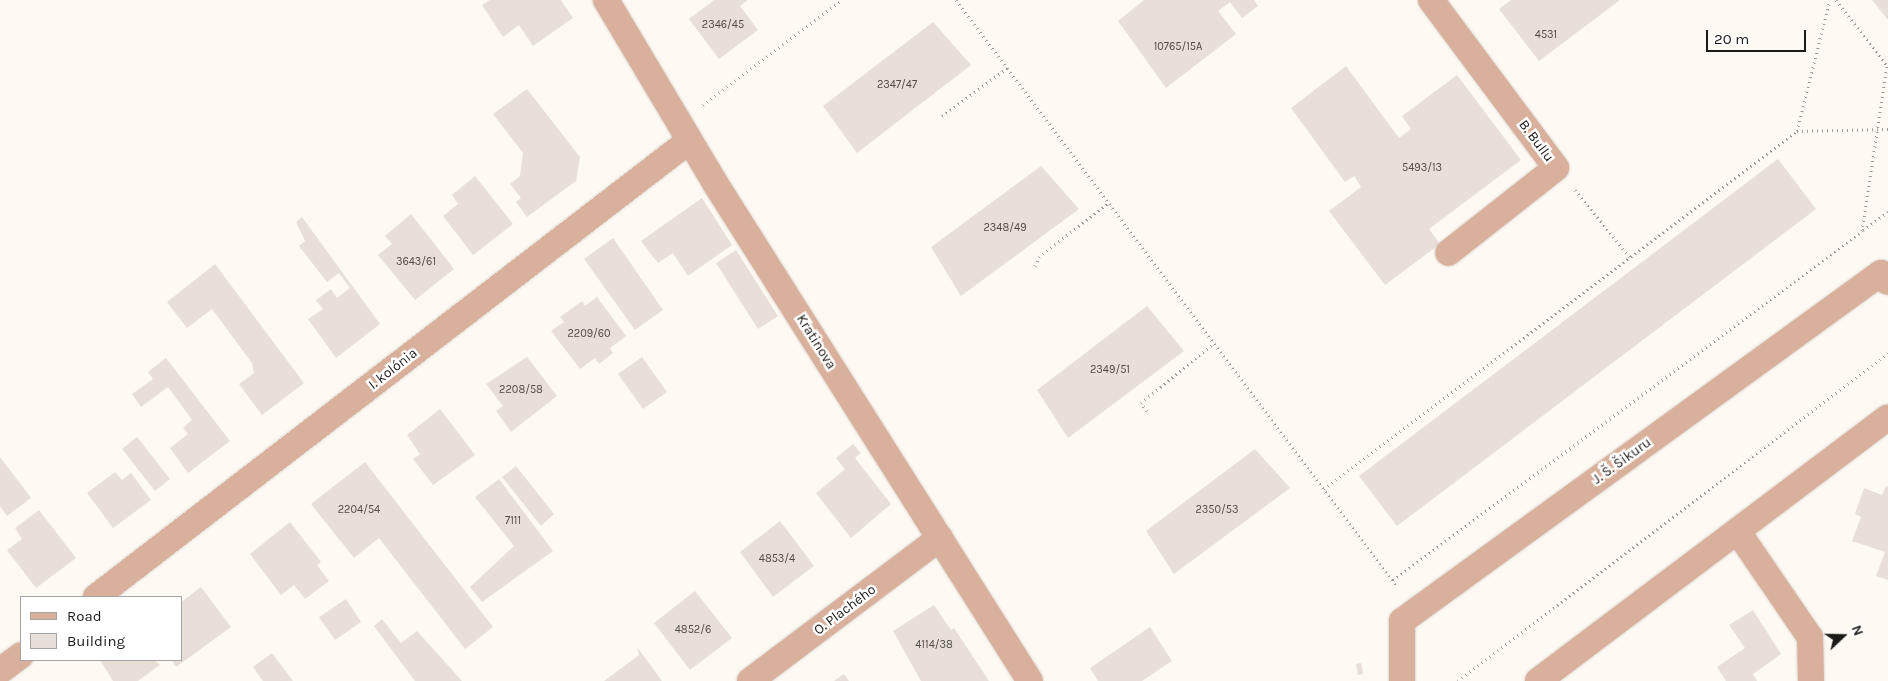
<!DOCTYPE html>
<meta charset="utf-8">
<style>
body{margin:0}
#map{position:relative;width:1888px;height:681px;overflow:hidden;background:#fff9f3;font-family:Karla,sans-serif}
div>[style]{position:absolute}
.building>*{inset:0;background:#e7dfd8}
.path>*{height:3px;margin-top:-1.5px;transform-origin:0;background:repeating-linear-gradient(90deg,#9f9a96 0 1px,transparent 0 5px)}
.roads{filter:drop-shadow(0 0 1px #dbd5d0) drop-shadow(0 0 1px #dbd5d0)}
.street>*{height:26px;margin:-13px;padding:0 13px;transform-origin:13px;border-radius:13px;background:#d8b09b}
span{translate:-50% -50%;white-space:nowrap;text-align:center;line-height:1.15;-webkit-text-stroke:5px #fff;paint-order:stroke}
.number-label{font-size:11px;color:#504b48}
.number-label span{-webkit-text-stroke-width:0}
.street-label{font-size:14px;color:#1d1a18}
.legend{position:absolute;left:20px;top:596px;width:162px;height:65px;box-sizing:border-box;background:#fff;border:1px solid #a5a3a3;margin:0;padding:6px 9px;list-style:none;font-size:15px;color:#1d1a18}
.legend li{display:flex;align-items:center;gap:10px;height:25px}
.legend b{width:25px;border:1px solid #a5a3a3}
.north{position:absolute;left:1818px;top:611px;width:50px;height:50px;-webkit-text-stroke:4px #fff;paint-order:stroke;rotate:69deg;font-size:14px;font-weight:700;line-height:20px;text-align:center;color:#1d1a18}
.north::after{content:'';display:block;margin:auto;width:18px;height:22px;background:#1d1a18;clip-path:polygon(50% 0,100% 100%,50% 72%,0 100%)}
.scale{position:absolute;left:1706px;top:30px;width:100px;height:22px;box-sizing:border-box;border:2px solid #1d1a18;border-top:0;padding-left:6px;font-size:15px;line-height:18px;white-space:nowrap;color:#1d1a18;-webkit-text-stroke:4px #fff;paint-order:stroke}
</style>
<div id="map">
<div class="building">
<i style="clip-path:polygon(490px 0,561px 0,573px 18px,533px 46px,519px 25px,503px 37px,482px 5px)"></i>
<i style="clip-path:polygon(714px 0,748px 0,740px 6px,758px 30px,719px 59px,689px 19px)"></i>
<i style="clip-path:polygon(1144px 0,1254px 0,1258px 6px,1242px 18px,1230px 2px,1218px 11px,1236px 34px,1166px 88px,1118px 21px)"></i>
<i style="clip-path:polygon(1511px 0,1620px 0,1539px 61px,1499px 9px)"></i>
<i style="clip-path:polygon(1872px 0,1888px 0,1888px 20px)"></i>
<i style="clip-path:polygon(933px 22px,971px 65px,857px 153px,823px 106px)"></i>
<i style="clip-path:polygon(1346px 66px,1399px 138px,1411px 129px,1402px 116px,1457px 75px,1521px 160px,1429px 229px,1440px 244px,1385px 285px,1329px 211px,1361px 187px,1354px 176px,1345px 182px,1291px 108px)"></i>
<i style="clip-path:polygon(527px 89px,580px 157px,576px 181px,527px 217px,516px 202px,521px 198px,510px 184px,520px 176px,523px 153px,493px 114px)"></i>
<i style="clip-path:polygon(1778px 159px,1816px 209px,1397px 526px,1359px 476px)"></i>
<i style="clip-path:polygon(1041px 166px,1079px 209px,961px 296px,931px 247px)"></i>
<i style="clip-path:polygon(475px 176px,513px 224px,473px 255px,443px 216px,458px 204px,452px 195px)"></i>
<i style="clip-path:polygon(702px 198px,732px 245px,688px 276px,673px 253px,658px 263px,641px 241px)"></i>
<i style="clip-path:polygon(411px 214px,454px 269px,415px 300px,378px 255px,392px 244px,385px 236px)"></i>
<i style="clip-path:polygon(302px 217px,380px 324px,336px 358px,308px 319px,323px 309px,316px 300px,331px 289px,337px 298px,350px 288px,339px 273px,327px 282px,299px 246px,305px 241px,296px 222px)"></i>
<i style="clip-path:polygon(613px 238px,663px 310px,635px 330px,584px 259px)"></i>
<i style="clip-path:polygon(736px 250px,778px 316px,758px 329px,716px 263px)"></i>
<i style="clip-path:polygon(215px 264px,304px 383px,262px 415px,239px 384px,254px 373px,252px 363px,212px 309px,187px 328px,167px 302px)"></i>
<i style="clip-path:polygon(597px 297px,626px 336px,610px 348px,613px 353px,599px 364px,595px 358px,580px 369px,551px 331px,564px 322px,560px 317px,582px 301px,585px 306px)"></i>
<i style="clip-path:polygon(1147px 306px,1184px 351px,1068px 438px,1037px 390px)"></i>
<i style="clip-path:polygon(527px 357px,557px 396px,511px 432px,496px 411px,503px 406px,486px 384px)"></i>
<i style="clip-path:polygon(642px 357px,667px 392px,643px 409px,618px 374px)"></i>
<i style="clip-path:polygon(166px 358px,230px 441px,188px 473px,170px 448px,188px 434px,183px 428px,192px 420px,168px 387px,141px 407px,132px 394px,153px 379px,148px 372px)"></i>
<i style="clip-path:polygon(440px 409px,475px 455px,433px 485px,413px 459px,420px 454px,407px 435px)"></i>
<i style="clip-path:polygon(137px 437px,170px 479px,155px 491px,122px 449px)"></i>
<i style="clip-path:polygon(853px 444px,861px 453px,855px 458px,891px 504px,851px 538px,816px 493px,845px 469px,836px 458px)"></i>
<i style="clip-path:polygon(1255px 449px,1290px 488px,1174px 574px,1146px 531px)"></i>
<i style="clip-path:polygon(0 457px,31px 498px,7px 516px,0 506px)"></i>
<i style="clip-path:polygon(365px 462px,493px 627px,465px 649px,379px 538px,354px 558px,311px 504px)"></i>
<i style="clip-path:polygon(516px 466px,554px 514px,541px 526px,502px 477px)"></i>
<i style="clip-path:polygon(115px 472px,122px 480px,131px 473px,151px 500px,113px 528px,87px 493px)"></i>
<i style="clip-path:polygon(499px 479px,553px 551px,482px 602px,470px 587px,514px 546px,475px 497px)"></i>
<i style="clip-path:polygon(1886px 486px,1888px 487px,1888px 580px,1876px 576px,1885px 552px,1852px 541px,1861px 517px,1855px 514px,1864px 488px,1882px 495px)"></i>
<i style="clip-path:polygon(39px 510px,76px 558px,36px 588px,7px 550px,22px 539px,15px 528px)"></i>
<i style="clip-path:polygon(780px 521px,814px 566px,773px 597px,740px 552px)"></i>
<i style="clip-path:polygon(290px 522px,321px 562px,317px 565px,329px 581px,305px 599px,294px 585px,281px 595px,250px 554px)"></i>
<i style="clip-path:polygon(201px 587px,231px 627px,176px 667px,171px 660px,181px 660px,181px 602px)"></i>
<i style="clip-path:polygon(695px 591px,732px 638px,690px 670px,654px 623px)"></i>
<i style="clip-path:polygon(346px 599px,361px 622px,335px 640px,319px 617px)"></i>
<i style="clip-path:polygon(934px 605px,951px 630px,954px 628px,989px 681px,921px 681px,893px 631px)"></i>
<i style="clip-path:polygon(1753px 610px,1781px 654px,1753px 674px,1757px 681px,1726px 681px,1717px 667px,1745px 648px,1729px 625px)"></i>
<i style="clip-path:polygon(382px 619px,401px 643px,417px 631px,462px 681px,415px 681px,374px 626px)"></i>
<i style="clip-path:polygon(1150px 627px,1172px 661px,1142px 681px,1098px 681px,1090px 668px)"></i>
<i style="clip-path:polygon(637px 647px,662px 681px,604px 681px,639px 655px)"></i>
<i style="clip-path:polygon(272px 653px,293px 681px,263px 681px,253px 667px)"></i>
<i style="clip-path:polygon(100px 660px,155px 660px,160px 665px,138px 681px,113px 681px)"></i>
<i style="clip-path:polygon(1361px 663px,1363px 674px,1358px 675px,1356px 664px)"></i>
<i style="clip-path:polygon(844px 674px,849px 681px,834px 681px)"></i>
</div>
<div class="path">
<i style="left:956px;top:0;width:734px;rotate:53.08deg"></i>
<i style="left:1836px;top:0;width:85px;rotate:52.2deg"></i>
<i style="left:703px;top:105px;width:174px;rotate:-37.1deg"></i>
<i style="left:942px;top:116px;width:81px;rotate:-36.4deg"></i>
<i style="left:1797px;top:131px;width:135px;rotate:-75.9deg"></i>
<i style="left:1575px;top:190px;width:87px;rotate:50.6deg"></i>
<i style="left:1863px;top:230px;width:31px;rotate:-36deg"></i>
<i style="left:1035px;top:266px;width:10px;rotate:-66deg"></i>
<i style="left:1039px;top:257px;width:88px;rotate:-38deg"></i>
<i style="left:1147px;top:411px;width:10px;rotate:-127deg"></i>
<i style="left:1141px;top:403px;width:94px;rotate:-39.4deg"></i>
<i style="left:1324px;top:489px;width:593px;rotate:-37.12deg"></i>
<i style="left:1797px;top:131px;width:91px;rotate:-1.3deg"></i>
<i style="left:1393px;top:580px;width:585px;rotate:-36.65deg"></i>
<i style="left:1862px;top:231px;width:167px;rotate:-81.4deg"></i>
<i style="left:1458px;top:681px;width:541px;rotate:-37.34deg"></i>
</div>
<div class="roads">
<div class="street">
<i style="left:606px;top:0;width:213px;rotate:59.2deg"></i>
<i style="left:715px;top:183px;width:589px;rotate:57.69deg"></i>
<i style="left:1431px;top:0;width:209px;rotate:53.3deg"></i>
<i style="left:1556px;top:168px;width:137px;rotate:141.8deg"></i>
<i style="left:1738px;top:532px;width:127px;rotate:55.6deg"></i>
<i style="left:1810px;top:637px;width:44px;rotate:88.7deg"></i>
<i style="left:96px;top:597px;width:748px;rotate:-37.56deg"></i>
<i style="left:0;top:671px;width:26px;rotate:-37deg"></i>
<i style="left:750px;top:681px;width:238px;rotate:-37deg"></i>
<i style="left:1402px;top:681px;width:60px;rotate:-90deg"></i>
<i style="left:1402px;top:621px;width:592px;rotate:-36deg"></i>
<i style="left:1881px;top:273px;width:11px;rotate:52deg"></i>
<i style="left:1538px;top:681px;width:438px;rotate:-37deg"></i>
</div>
</div>
<div class="number-label">
<span style="left:723px;top:25px">2346/45</span>
<span style="left:1546px;top:35px">4531</span>
<span style="left:1178px;top:47px">10765/15A</span>
<span style="left:897px;top:85px">2347/47</span>
<span style="left:1422px;top:168px">5493/13</span>
<span style="left:1005px;top:228px">2348/49</span>
<span style="left:416px;top:262px">3643/61</span>
<span style="left:589px;top:334px">2209/60</span>
<span style="left:1110px;top:370px">2349/51</span>
<span style="left:521px;top:390px">2208/58</span>
<span style="left:359px;top:510px">2204/54</span>
<span style="left:1217px;top:510px">2350/53</span>
<span style="left:513px;top:521px">7111</span>
<span style="left:777px;top:559px">4853/4</span>
<span style="left:693px;top:630px">4852/6</span>
<span style="left:934px;top:645px">4114/38</span>
</div>
<div class="street-label">
<span style="left:1536px;top:141px;rotate:53deg">B. Bullu</span>
<span style="left:816px;top:342px;rotate:58deg">Kratinova</span>
<span style="left:393px;top:369px;rotate:-38deg">I. kolónia</span>
<span style="left:1622px;top:461px;rotate:-36deg">J. Š. Šikuru</span>
<span style="left:845px;top:610px;rotate:-37deg">O. Plachého</span>
</div>
<ul class="legend">
<li><b style="height:6px;background:#d8b09b"></b>Road</li>
<li><b style="height:14px;background:#e7dfd8"></b>Building</li>
</ul>
<div class="north">N</div>
<div class="scale">20 m</div>
</div>
